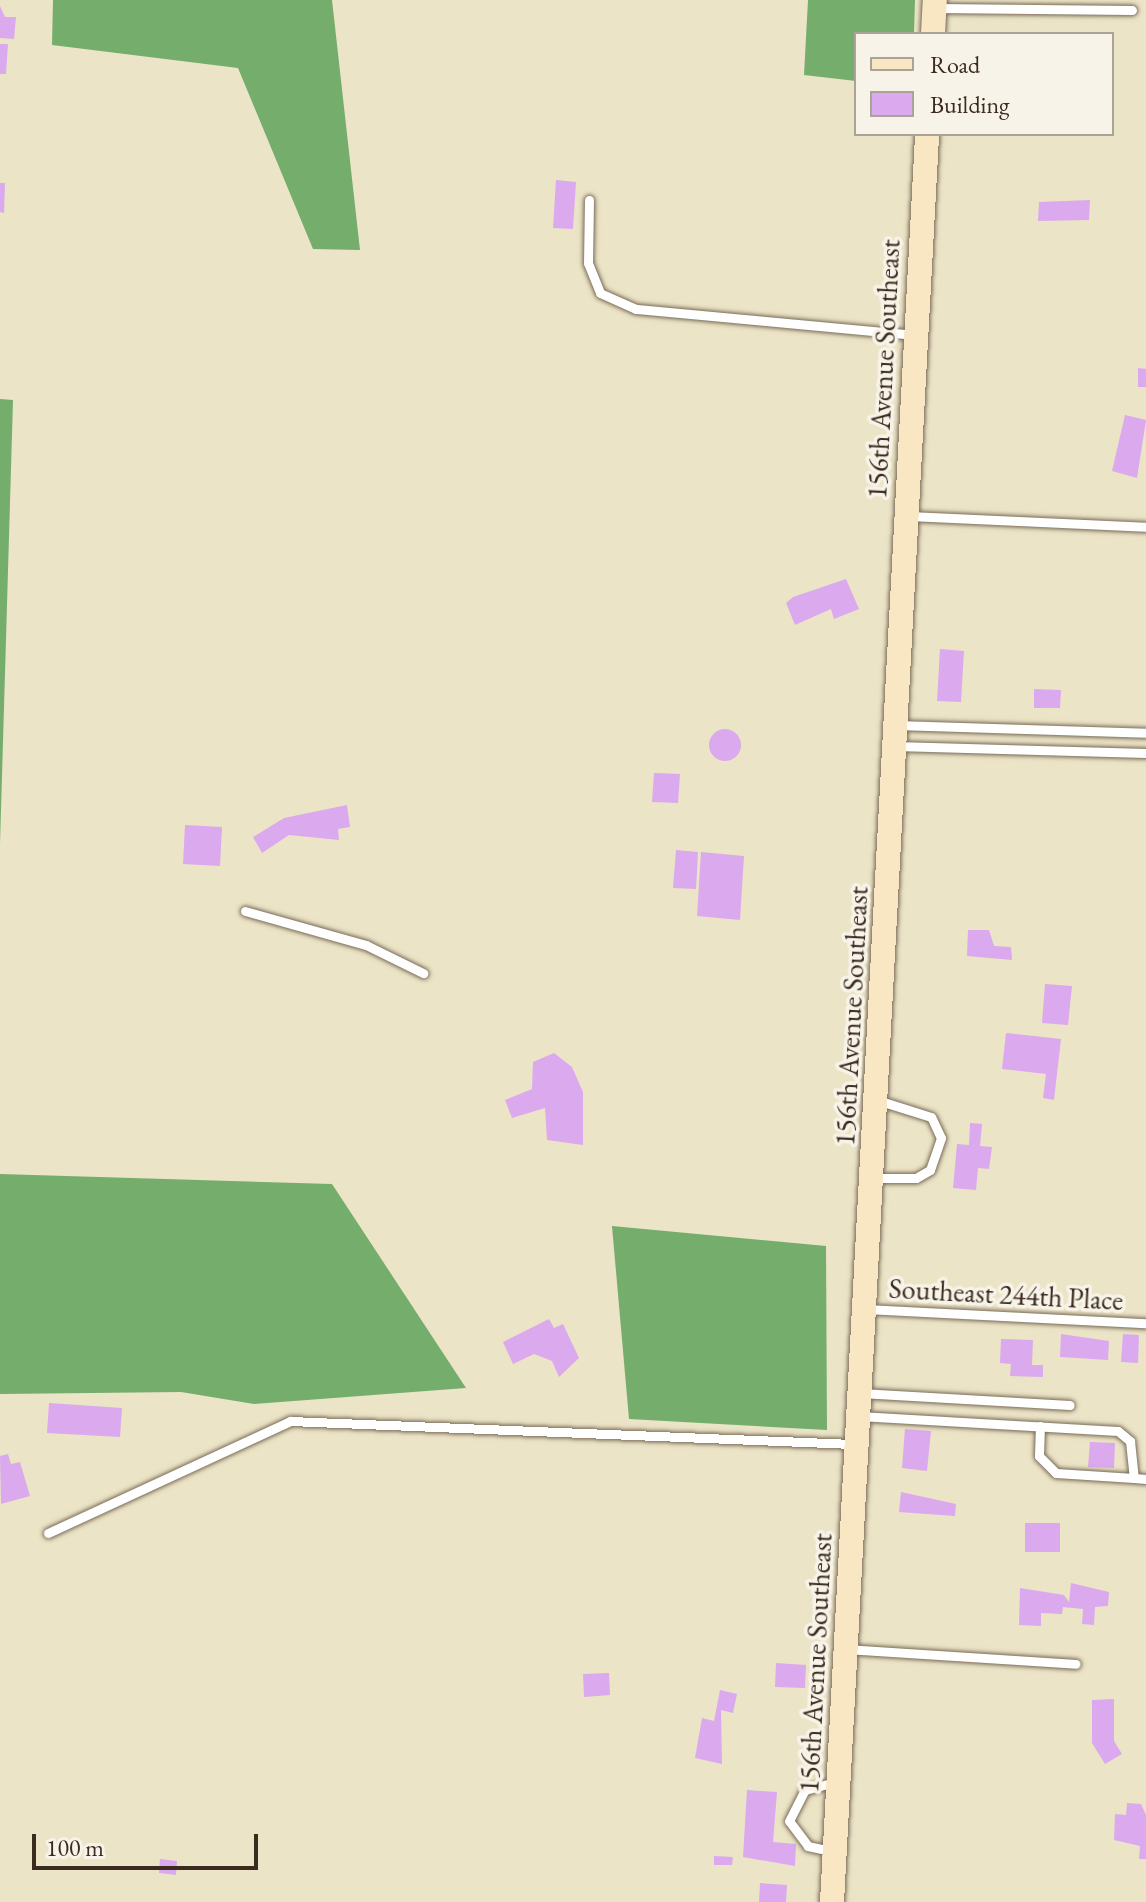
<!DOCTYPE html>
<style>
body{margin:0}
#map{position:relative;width:1146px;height:1902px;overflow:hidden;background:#ece4c6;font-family:"EB Garamond",serif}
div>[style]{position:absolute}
.forest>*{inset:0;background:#75ad6c}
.building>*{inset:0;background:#dba9ee}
.round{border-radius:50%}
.roads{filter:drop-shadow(0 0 2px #796b59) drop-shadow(0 0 2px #796b59)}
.lane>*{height:9px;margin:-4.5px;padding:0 4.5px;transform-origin:4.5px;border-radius:4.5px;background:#fff}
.secondary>*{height:24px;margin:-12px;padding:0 12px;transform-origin:12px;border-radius:12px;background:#f9e7c3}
span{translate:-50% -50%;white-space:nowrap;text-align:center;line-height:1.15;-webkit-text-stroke:7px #f7f3e8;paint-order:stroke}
.street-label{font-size:28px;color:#3b2a1e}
.legend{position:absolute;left:854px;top:32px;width:260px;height:104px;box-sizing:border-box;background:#f7f3e8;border:2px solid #aca397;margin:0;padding:10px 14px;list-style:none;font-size:24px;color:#3b2a1e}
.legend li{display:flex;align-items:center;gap:16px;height:40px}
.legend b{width:40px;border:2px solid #aca397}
.scale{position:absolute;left:32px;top:1834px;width:226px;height:36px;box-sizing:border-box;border:4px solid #3b2a1e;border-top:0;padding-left:10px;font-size:24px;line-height:28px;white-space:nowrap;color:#3b2a1e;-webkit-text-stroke:6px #f7f3e8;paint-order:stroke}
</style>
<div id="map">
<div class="forest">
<i style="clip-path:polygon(53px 0,332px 0,360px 250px,313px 249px,238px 68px,52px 45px)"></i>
<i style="clip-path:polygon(808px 0,915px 0,914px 34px,856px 34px,856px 81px,804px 75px)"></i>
<i style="clip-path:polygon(0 399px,13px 400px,0 844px)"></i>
<i style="clip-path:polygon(0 1174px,332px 1184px,466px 1388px,254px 1404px,181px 1392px,0 1394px)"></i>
<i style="clip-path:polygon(612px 1226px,826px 1246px,827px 1430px,629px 1419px)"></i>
</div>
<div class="building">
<i style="clip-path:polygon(0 6px,5px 17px,16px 17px,14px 39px,0 38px)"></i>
<i style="clip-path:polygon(0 44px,8px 44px,6px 74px,0 74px)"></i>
<i style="clip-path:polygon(556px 180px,576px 182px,573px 229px,553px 228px)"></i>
<i style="clip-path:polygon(0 183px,5px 183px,4px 213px,0 212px)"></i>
<i style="clip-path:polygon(1090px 200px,1089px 220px,1038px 221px,1039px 202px)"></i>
<i style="clip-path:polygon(1138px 368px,1146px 369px,1146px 387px,1138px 387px)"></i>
<i style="clip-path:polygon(1125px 415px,1146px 420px,1137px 478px,1112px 471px)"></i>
<i style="clip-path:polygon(846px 579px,859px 609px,834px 619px,831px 609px,795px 625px,786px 603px,793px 597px)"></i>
<i style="clip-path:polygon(940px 649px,964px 651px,961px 702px,937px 701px)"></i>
<i style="clip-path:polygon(1034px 689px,1061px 690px,1060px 708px,1034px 708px)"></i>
<i class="round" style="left:709px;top:729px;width:32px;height:32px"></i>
<i style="clip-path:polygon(654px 773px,680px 774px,678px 803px,652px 802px)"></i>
<i style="clip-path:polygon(347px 805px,350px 827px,338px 829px,339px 840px,289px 835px,262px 853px,253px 837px,284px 818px)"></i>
<i style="clip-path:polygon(185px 825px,222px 827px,220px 866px,183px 864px)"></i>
<i style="clip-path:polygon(676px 850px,698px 852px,696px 889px,673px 888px)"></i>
<i style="clip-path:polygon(701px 852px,744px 856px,740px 920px,697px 916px)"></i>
<i style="clip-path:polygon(968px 930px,989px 930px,994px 946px,1011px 947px,1012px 960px,967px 956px)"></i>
<i style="clip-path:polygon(1045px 984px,1072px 986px,1068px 1025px,1042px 1023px)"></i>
<i style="clip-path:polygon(1006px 1033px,1061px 1039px,1054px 1100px,1043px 1098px,1046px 1074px,1002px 1069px)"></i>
<i style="clip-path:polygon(554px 1053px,572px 1067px,583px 1092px,583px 1145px,547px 1140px,545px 1108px,512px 1118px,505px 1100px,532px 1089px,533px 1062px)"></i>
<i style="clip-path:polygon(970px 1123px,982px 1124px,980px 1146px,992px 1147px,989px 1169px,978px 1168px,976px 1190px,953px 1188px,957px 1144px,969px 1145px)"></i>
<i style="clip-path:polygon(549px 1319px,554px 1328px,563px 1324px,579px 1358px,559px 1377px,552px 1361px,534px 1354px,513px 1364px,503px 1342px)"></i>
<i style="clip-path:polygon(1061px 1334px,1109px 1341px,1108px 1360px,1060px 1357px)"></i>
<i style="clip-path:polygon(1123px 1334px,1139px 1335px,1138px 1363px,1121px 1362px)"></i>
<i style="clip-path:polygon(1001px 1339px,1033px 1340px,1032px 1365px,1043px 1365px,1043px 1377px,1010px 1376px,1011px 1364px,1000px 1363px)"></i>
<i style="clip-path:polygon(49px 1403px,122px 1408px,120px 1437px,47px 1433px)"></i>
<i style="clip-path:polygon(905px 1429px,931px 1431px,927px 1471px,902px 1468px)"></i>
<i style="clip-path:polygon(1090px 1442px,1115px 1443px,1114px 1468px,1088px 1467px)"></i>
<i style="clip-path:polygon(8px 1454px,11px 1464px,20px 1462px,30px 1496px,1px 1504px,0 1456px)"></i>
<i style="clip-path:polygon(901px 1492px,956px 1504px,955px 1516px,899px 1512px)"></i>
<i style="clip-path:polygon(1025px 1523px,1060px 1523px,1060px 1552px,1025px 1552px)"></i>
<i style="clip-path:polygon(1071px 1583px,1109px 1592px,1108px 1606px,1095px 1607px,1094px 1625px,1082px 1624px,1083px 1609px,1063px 1607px,1062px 1614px,1041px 1613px,1041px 1626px,1019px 1625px,1020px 1588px,1064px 1595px,1069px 1602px)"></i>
<i style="clip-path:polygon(776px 1663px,806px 1665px,805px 1688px,775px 1687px)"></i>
<i style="clip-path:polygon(609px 1673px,610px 1695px,584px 1697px,583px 1674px)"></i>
<i style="clip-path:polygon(720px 1690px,737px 1694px,733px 1713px,721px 1710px,722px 1764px,695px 1758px,702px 1718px,714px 1721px)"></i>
<i style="clip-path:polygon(1114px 1699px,1114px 1741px,1122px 1754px,1105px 1764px,1092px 1743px,1092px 1700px)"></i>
<i style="clip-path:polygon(747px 1790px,777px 1792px,773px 1842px,796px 1844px,795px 1866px,743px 1857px)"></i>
<i style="clip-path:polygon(1127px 1803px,1141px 1804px,1146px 1815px,1146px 1859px,1139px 1859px,1140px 1846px,1114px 1840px,1115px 1814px,1126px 1815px)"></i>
<i style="clip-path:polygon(714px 1856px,733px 1857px,732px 1865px,714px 1865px)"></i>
<i style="clip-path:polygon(160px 1859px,177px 1861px,176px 1875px,159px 1873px)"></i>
<i style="clip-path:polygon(760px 1883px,787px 1885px,786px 1902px,759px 1902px)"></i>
</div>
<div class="roads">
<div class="lane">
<i style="left:936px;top:8px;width:196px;rotate:0.6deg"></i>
<i style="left:589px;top:200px;width:63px;rotate:90.9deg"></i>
<i style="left:588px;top:263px;width:32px;rotate:68deg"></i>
<i style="left:600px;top:293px;width:39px;rotate:24deg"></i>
<i style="left:636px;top:309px;width:279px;rotate:5.3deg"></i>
<i style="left:908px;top:516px;width:238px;rotate:2.6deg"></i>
<i style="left:896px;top:725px;width:250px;rotate:1.8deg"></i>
<i style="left:895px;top:746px;width:251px;rotate:1.6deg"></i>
<i style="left:245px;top:911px;width:126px;rotate:15.7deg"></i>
<i style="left:366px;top:945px;width:64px;rotate:26.2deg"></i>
<i style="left:872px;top:1178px;width:44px"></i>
<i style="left:916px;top:1178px;width:16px;rotate:-30deg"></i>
<i style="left:930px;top:1170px;width:34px;rotate:-71deg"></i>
<i style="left:941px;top:1138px;width:23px;rotate:-115deg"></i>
<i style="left:931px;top:1117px;width:57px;rotate:-162.5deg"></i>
<i style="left:865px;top:1309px;width:281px;rotate:2.9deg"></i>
<i style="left:860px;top:1393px;width:210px;rotate:3.3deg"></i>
<i style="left:859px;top:1416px;width:259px;rotate:3.3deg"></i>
<i style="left:1118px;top:1431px;width:16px;rotate:40deg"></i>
<i style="left:1130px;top:1441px;width:37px;rotate:84deg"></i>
<i style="left:1134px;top:1478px;width:12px;rotate:5deg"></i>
<i style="left:1040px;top:1426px;width:30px;rotate:92deg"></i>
<i style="left:1039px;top:1456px;width:24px;rotate:45deg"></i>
<i style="left:1056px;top:1473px;width:78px;rotate:3.7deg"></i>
<i style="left:48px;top:1533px;width:267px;rotate:-24.8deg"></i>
<i style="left:290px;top:1421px;width:564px;rotate:2.34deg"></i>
<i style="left:846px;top:1649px;width:230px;rotate:3.7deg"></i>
<i style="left:831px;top:1851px;width:24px;rotate:-168deg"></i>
<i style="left:808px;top:1846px;width:31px;rotate:-127deg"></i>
<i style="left:789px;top:1821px;width:35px;rotate:-63deg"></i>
<i style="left:805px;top:1790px;width:31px;rotate:-15deg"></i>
</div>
<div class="secondary">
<i style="left:933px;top:34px;width:34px;rotate:-87deg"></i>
<i style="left:832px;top:1902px;width:1771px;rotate:-86.92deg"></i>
</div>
</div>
<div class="street-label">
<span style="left:883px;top:369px;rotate:-87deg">156th Avenue Southeast</span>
<span style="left:851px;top:1016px;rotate:-87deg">156th Avenue Southeast</span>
<span style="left:1006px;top:1294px;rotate:3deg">Southeast 244th Place</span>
<span style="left:815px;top:1663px;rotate:-87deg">156th Avenue Southeast</span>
</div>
<ul class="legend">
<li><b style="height:10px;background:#f9e7c3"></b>Road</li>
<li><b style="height:22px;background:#dba9ee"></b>Building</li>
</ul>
<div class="scale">100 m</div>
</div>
